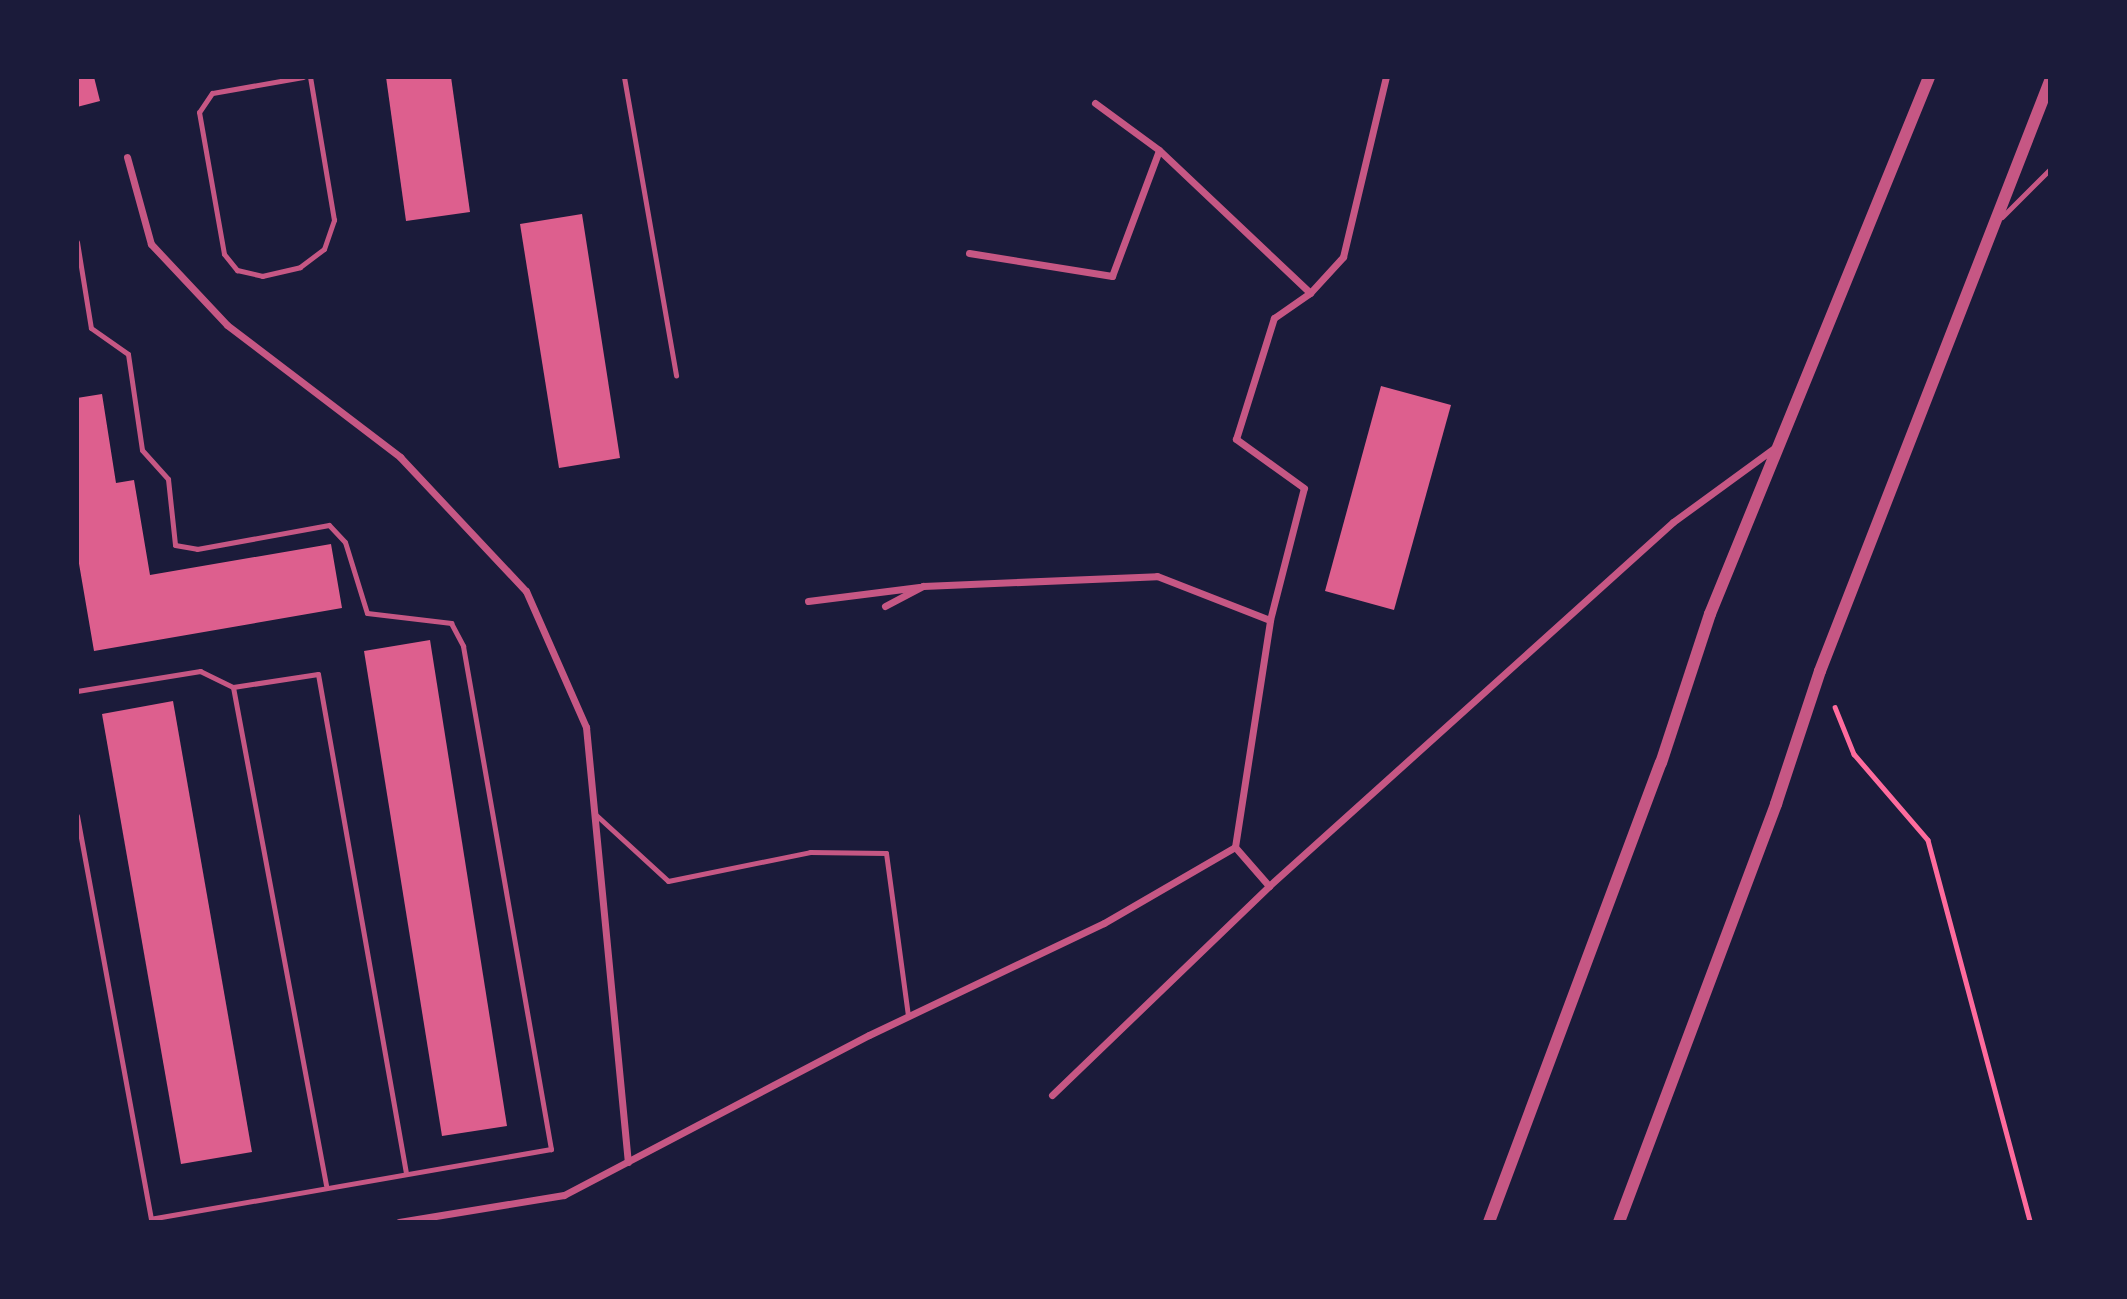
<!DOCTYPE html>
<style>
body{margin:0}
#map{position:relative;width:2127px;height:1299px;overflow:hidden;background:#1b1b3a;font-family:"Archivo Narrow",sans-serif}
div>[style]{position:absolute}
.building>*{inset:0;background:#dd5f8e}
.path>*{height:4.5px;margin:-2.25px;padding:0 2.25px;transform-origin:2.25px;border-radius:2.25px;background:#ff6b9d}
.service>*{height:5px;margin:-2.5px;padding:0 2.5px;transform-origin:2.5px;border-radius:2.5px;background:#c65784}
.minor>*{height:7px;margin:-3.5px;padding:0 3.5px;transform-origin:3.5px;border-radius:3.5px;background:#c65784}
.tertiary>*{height:12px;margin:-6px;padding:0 6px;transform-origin:6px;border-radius:6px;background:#c65784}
span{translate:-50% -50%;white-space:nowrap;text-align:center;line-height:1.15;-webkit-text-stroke:7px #1b1b3a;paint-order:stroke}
.frame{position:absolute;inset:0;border:79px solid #1b1b3a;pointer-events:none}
</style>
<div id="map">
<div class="building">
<i style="clip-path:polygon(77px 77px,94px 77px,100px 101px,77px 107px)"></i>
<i style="clip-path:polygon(386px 77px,451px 77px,470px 212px,406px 221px)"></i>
<i style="clip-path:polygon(582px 214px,620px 458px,559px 468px,520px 224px)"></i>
<i style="clip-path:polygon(1381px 386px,1451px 405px,1394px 610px,1325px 591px)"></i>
<i style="clip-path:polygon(102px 394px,116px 483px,134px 480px,150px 575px,331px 544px,342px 608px,94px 651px,77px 552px,77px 398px)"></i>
<i style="clip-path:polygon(430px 640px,507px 1126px,442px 1136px,364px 651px)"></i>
<i style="clip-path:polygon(173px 701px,252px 1152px,181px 1164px,102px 714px)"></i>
</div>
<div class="path">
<i style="left:1835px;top:707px;width:51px;rotate:68deg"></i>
<i style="left:1854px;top:754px;width:113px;rotate:49.3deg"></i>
<i style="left:1928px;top:840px;width:395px;rotate:75deg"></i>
</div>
<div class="service">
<i style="left:303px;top:77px;width:92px;rotate:170deg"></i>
<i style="left:212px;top:93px;width:23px;rotate:124deg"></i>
<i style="left:199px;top:112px;width:144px;rotate:80deg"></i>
<i style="left:224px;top:254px;width:21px;rotate:51deg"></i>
<i style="left:237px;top:270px;width:26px;rotate:13deg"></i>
<i style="left:262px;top:276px;width:39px;rotate:-13deg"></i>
<i style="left:300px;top:267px;width:30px;rotate:-37deg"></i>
<i style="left:324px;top:249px;width:31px;rotate:-71deg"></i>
<i style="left:334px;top:220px;width:145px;rotate:-99.5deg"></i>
<i style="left:624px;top:77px;width:303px;rotate:80.1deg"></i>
<i style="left:2002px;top:217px;width:68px;rotate:-45deg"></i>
<i style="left:77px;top:242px;width:87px;rotate:80.8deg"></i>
<i style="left:91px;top:328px;width:45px;rotate:35.1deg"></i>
<i style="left:128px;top:354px;width:97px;rotate:81.7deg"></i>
<i style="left:142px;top:450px;width:39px;rotate:48deg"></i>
<i style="left:168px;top:479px;width:66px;rotate:83.9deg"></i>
<i style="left:175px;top:545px;width:22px;rotate:10deg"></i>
<i style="left:197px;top:549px;width:134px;rotate:-10.3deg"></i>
<i style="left:329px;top:525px;width:23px;rotate:47deg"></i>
<i style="left:345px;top:542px;width:74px;rotate:72.8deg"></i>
<i style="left:367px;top:613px;width:85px;rotate:6.8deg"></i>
<i style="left:451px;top:623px;width:26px;rotate:62deg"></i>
<i style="left:463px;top:646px;width:511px;rotate:80.08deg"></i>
<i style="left:551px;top:1149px;width:406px;rotate:170.1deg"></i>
<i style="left:151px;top:1219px;width:410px;rotate:-100.4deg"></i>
<i style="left:233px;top:687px;width:507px;rotate:79.42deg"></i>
<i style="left:77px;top:691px;width:125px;rotate:-9.2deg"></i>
<i style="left:200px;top:671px;width:37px;rotate:26deg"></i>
<i style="left:233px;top:687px;width:86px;rotate:-8.7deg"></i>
<i style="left:318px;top:674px;width:507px;rotate:80deg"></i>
<i style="left:595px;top:814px;width:99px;rotate:42.5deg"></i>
<i style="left:668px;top:881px;width:145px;rotate:-11.5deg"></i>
<i style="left:810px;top:852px;width:76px;rotate:0.8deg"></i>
<i style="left:886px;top:853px;width:164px;rotate:82.3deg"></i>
</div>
<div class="minor">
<i style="left:1095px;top:103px;width:79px;rotate:36.3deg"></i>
<i style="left:1159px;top:150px;width:208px;rotate:43.4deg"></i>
<i style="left:127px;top:157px;width:90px;rotate:74.6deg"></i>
<i style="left:151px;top:244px;width:111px;rotate:46.8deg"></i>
<i style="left:227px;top:325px;width:218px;rotate:37.3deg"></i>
<i style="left:400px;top:457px;width:184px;rotate:46.8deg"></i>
<i style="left:526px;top:591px;width:149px;rotate:66.2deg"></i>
<i style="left:586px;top:727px;width:437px;rotate:84.5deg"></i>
<i style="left:969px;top:253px;width:145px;rotate:9.1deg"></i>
<i style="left:1112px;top:276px;width:134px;rotate:-69.5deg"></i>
<i style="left:808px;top:601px;width:112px;rotate:-7.2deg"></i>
<i style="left:885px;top:606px;width:43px;rotate:-27.8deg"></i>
<i style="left:923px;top:586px;width:234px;rotate:-2.4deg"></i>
<i style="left:1157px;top:576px;width:121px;rotate:21.3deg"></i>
<i style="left:1235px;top:847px;width:230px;rotate:-81.2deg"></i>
<i style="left:1270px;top:620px;width:136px;rotate:-75.6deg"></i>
<i style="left:1304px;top:488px;width:84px;rotate:-144.2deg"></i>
<i style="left:1236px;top:439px;width:127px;rotate:-72.6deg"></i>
<i style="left:1274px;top:318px;width:44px;rotate:-34.8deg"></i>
<i style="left:1310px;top:293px;width:49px;rotate:-47.5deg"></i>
<i style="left:1343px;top:257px;width:185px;rotate:-76.6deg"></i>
<i style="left:1235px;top:847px;width:52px;rotate:48.9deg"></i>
<i style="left:1052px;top:1095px;width:301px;rotate:-43.9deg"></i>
<i style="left:1269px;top:886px;width:544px;rotate:-42.02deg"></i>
<i style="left:1673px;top:522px;width:127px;rotate:-36.1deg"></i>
<i style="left:399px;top:1222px;width:167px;rotate:-9.3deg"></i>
<i style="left:564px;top:1195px;width:344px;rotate:-27.7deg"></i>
<i style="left:869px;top:1035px;width:260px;rotate:-25.5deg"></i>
<i style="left:1104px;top:923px;width:151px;rotate:-30.1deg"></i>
</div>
<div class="tertiary">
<i style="left:1489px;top:1222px;width:490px;rotate:-69.5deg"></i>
<i style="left:1661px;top:763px;width:157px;rotate:-71.8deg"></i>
<i style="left:1710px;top:614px;width:580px;rotate:-67.81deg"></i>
<i style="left:1619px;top:1222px;width:447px;rotate:-69.4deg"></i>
<i style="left:1776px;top:804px;width:140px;rotate:-71.7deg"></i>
<i style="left:1820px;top:671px;width:633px;rotate:-68.7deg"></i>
</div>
<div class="frame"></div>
</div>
